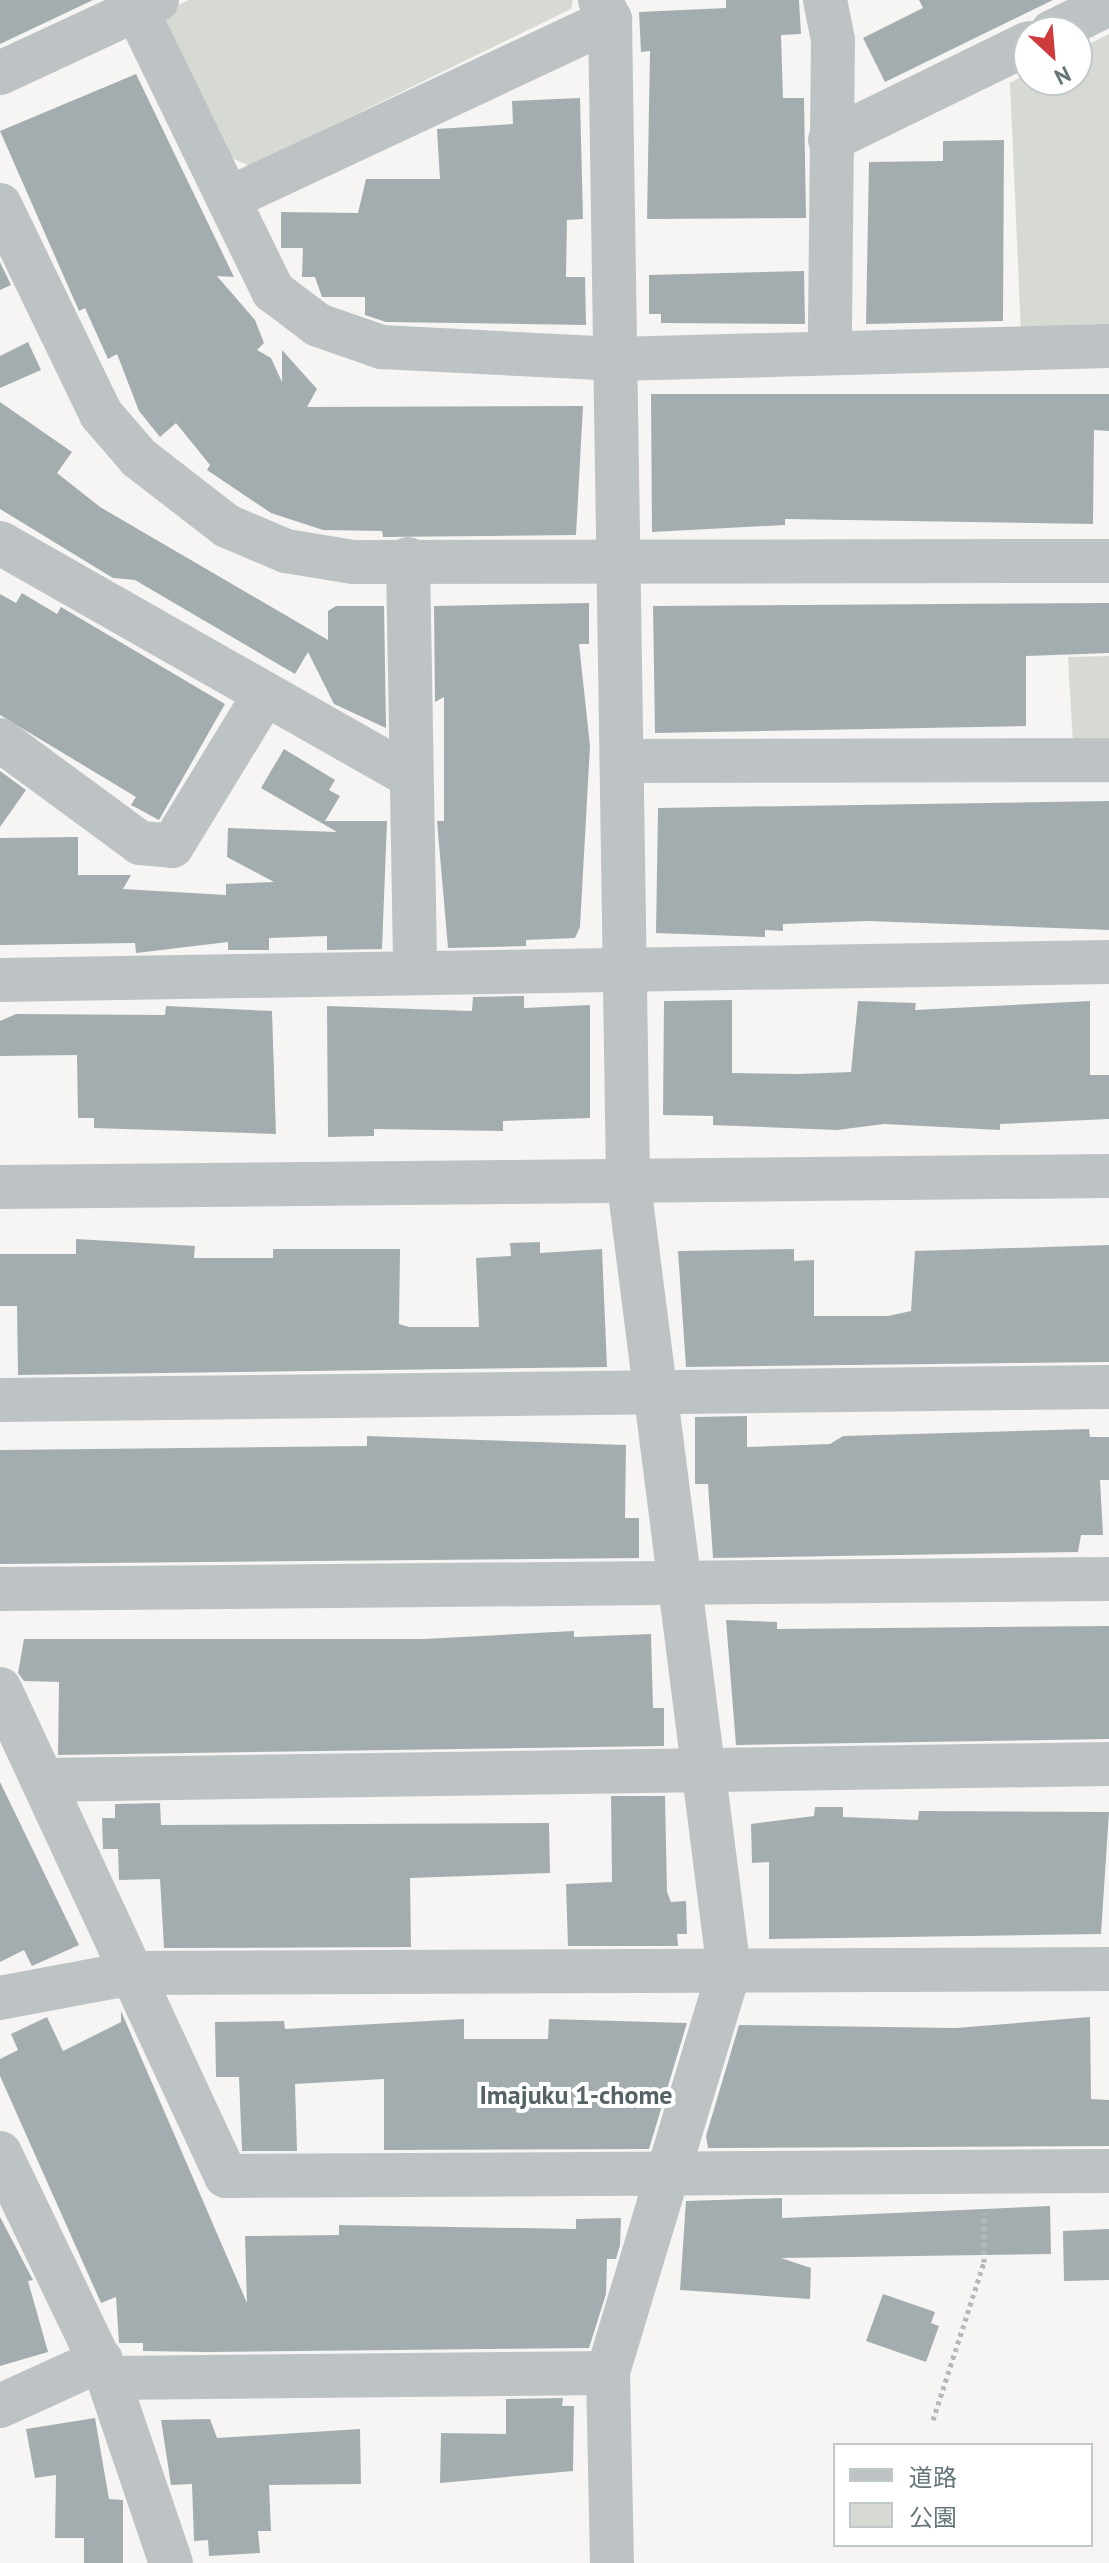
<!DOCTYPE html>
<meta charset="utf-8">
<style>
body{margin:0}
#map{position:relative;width:1109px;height:2563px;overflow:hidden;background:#f6f5f3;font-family:"PT Sans","Noto Sans JP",sans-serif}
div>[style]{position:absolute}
.green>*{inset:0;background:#d7dad2}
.building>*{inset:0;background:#a3adaf}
.path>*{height:5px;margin-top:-2.5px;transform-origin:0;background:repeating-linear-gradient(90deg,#b5b9ba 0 4px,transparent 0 8px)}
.minor>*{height:44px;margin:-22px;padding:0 22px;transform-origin:22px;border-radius:22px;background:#bdc2c4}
span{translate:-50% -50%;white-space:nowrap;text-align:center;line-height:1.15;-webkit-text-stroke:8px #fff;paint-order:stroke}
.neighbourhood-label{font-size:26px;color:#556366;font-weight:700}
.legend{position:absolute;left:833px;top:2443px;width:260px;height:104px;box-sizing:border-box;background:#fff;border:2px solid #c1c8ca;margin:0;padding:10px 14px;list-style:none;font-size:24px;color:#64767a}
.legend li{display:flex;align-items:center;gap:16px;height:40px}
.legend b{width:40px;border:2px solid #c1c8ca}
.north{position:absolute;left:1013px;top:16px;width:80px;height:80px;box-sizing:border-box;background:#fff;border:2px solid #c1c8ca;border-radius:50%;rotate:154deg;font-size:22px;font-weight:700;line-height:32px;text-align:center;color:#64767a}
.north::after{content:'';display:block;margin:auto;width:28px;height:36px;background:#cd3b3d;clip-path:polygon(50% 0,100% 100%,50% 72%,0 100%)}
</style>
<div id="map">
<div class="green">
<i style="clip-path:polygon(189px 0,573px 0,571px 9px,250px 166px,225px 155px,163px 31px,169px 9px)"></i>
<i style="clip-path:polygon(1109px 34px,1109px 331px,1021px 333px,1010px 83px,1029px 73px,1029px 80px,1077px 80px,1077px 50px)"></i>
<i style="clip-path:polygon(1109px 656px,1109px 744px,1073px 744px,1068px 657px)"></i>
</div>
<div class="building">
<i style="clip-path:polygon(0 0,93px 0,0 44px)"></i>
<i style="clip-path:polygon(726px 0,799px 0,801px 34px,781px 35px,783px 98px,804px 98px,806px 218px,647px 219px,650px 51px,641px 52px,639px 12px,726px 8px)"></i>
<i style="clip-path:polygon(919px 0,1053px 0,885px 82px,863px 38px,923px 8px)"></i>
<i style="clip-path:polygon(136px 74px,234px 277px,217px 276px,255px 320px,264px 343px,257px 350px,271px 358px,282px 382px,282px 350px,317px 389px,307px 407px,583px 406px,576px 535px,383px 537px,382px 531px,323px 530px,271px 513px,207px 470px,210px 465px,176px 423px,160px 437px,139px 411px,117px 354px,108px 359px,85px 308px,79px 311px,0 131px)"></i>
<i style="clip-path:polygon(580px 98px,583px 219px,567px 220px,566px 277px,585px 277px,586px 325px,386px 322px,365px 315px,365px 297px,322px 297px,315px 277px,302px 277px,303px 248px,281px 248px,281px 212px,358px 213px,366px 179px,440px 179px,437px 129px,513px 124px,512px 101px)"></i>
<i style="clip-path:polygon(1004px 140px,1003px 321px,866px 324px,869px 162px,943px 161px,943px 141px)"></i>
<i style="clip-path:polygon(0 262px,11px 285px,0 290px)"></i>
<i style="clip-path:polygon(804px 271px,805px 324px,661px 323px,661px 314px,649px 314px,649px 275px)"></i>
<i style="clip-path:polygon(28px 342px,41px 370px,0 388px,0 356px)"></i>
<i style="clip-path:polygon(651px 394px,1109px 394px,1109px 431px,1094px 430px,1093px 524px,785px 519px,785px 525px,652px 532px)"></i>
<i style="clip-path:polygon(0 402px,72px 452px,57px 473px,100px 507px,328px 640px,328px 611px,336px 606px,384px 606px,386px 728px,334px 704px,308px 652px,295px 674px,135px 580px,113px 578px,0 509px)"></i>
<i style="clip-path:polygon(22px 593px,57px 614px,61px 607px,225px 704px,159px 820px,131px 805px,136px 797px,0 715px,0 594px,16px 603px)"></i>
<i style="clip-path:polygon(589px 603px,589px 644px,579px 644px,590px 746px,580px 927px,575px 938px,526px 940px,526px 946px,448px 948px,437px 821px,444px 821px,444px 697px,435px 702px,434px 606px)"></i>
<i style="clip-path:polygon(1109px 603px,1109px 653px,1026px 656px,1026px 726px,655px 733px,653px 606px)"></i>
<i style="clip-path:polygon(284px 749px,335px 780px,329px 790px,340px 796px,325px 821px,387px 821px,382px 949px,327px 950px,327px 936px,269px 938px,269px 950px,228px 950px,228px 942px,136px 953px,135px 943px,0 945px,0 838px,78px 837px,78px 875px,131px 875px,123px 889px,226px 895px,226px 884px,274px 882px,227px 857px,228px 828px,337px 832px,261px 788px)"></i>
<i style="clip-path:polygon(0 771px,26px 790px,0 827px)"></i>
<i style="clip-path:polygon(1109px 801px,1109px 930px,868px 921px,783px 924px,783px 931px,765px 930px,765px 937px,656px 933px,658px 808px)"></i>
<i style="clip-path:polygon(524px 996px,524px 1008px,590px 1005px,590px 1118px,503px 1121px,503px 1131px,374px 1129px,374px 1136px,328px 1137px,327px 1006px,472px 1011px,473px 997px)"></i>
<i style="clip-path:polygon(732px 1000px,732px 1073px,799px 1074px,851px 1072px,858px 1001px,916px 1003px,915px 1010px,1090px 1001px,1090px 1075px,1109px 1075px,1109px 1119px,1000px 1124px,1000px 1130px,884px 1124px,837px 1130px,713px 1125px,713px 1116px,663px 1115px,664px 1001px)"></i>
<i style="clip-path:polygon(166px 1006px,272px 1011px,276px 1134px,94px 1128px,94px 1118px,78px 1118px,77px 1055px,0 1056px,0 1021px,16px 1014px,165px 1015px)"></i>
<i style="clip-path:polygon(76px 1239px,195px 1246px,194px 1258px,273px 1258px,273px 1249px,400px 1249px,399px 1324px,409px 1327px,479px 1327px,476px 1258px,511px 1256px,510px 1243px,540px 1242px,540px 1253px,602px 1249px,607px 1367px,18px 1375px,17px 1306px,0 1306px,0 1254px,76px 1254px)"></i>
<i style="clip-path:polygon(1109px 1245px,1109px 1362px,686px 1367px,678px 1251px,794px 1249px,794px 1261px,814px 1260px,814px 1316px,888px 1316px,911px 1311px,915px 1251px)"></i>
<i style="clip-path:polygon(747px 1416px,747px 1447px,830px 1444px,843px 1436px,1089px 1429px,1090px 1437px,1109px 1437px,1109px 1480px,1100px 1480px,1103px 1535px,1081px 1535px,1078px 1552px,713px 1558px,708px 1484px,695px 1484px,695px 1417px)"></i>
<i style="clip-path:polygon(367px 1436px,626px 1445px,625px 1518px,639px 1518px,639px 1558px,0 1564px,0 1450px,367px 1446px)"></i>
<i style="clip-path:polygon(726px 1620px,777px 1622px,777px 1629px,1109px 1626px,1109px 1739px,736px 1745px)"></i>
<i style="clip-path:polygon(574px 1631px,574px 1637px,651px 1634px,653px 1708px,664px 1708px,664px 1746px,58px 1755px,59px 1682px,24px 1681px,18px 1673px,24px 1639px,424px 1639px)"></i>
<i style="clip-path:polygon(0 1782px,79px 1945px,32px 1966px,24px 1950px,0 1962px)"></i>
<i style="clip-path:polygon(611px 1796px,665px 1796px,667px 1892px,671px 1902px,686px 1901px,687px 1934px,677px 1934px,678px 1946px,568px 1946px,566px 1884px,612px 1882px)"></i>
<i style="clip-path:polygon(160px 1803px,161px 1825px,549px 1823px,550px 1873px,410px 1878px,411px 1947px,164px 1948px,160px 1879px,119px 1880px,118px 1849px,103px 1849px,102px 1818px,115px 1818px,115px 1804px)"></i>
<i style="clip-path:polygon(815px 1807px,843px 1807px,843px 1817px,918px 1820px,919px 1811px,1109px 1812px,1101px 1934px,769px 1939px,769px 1862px,752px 1863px,751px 1824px,814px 1816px)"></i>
<i style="clip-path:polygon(121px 2011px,247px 2303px,245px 2236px,339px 2235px,339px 2225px,576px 2229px,576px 2219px,621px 2218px,620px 2245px,616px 2259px,607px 2259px,606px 2294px,589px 2348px,207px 2352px,143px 2351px,143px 2343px,119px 2343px,116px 2297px,101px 2303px,0 2076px,0 2059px,18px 2050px,11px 2034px,47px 2017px,63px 2051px,121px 2022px)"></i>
<i style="clip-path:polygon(1090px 2017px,1091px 2099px,1109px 2100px,1109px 2146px,708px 2148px,706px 2136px,739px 2025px,956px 2028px)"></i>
<i style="clip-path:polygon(464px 2019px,464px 2039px,548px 2039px,549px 2019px,687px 2023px,649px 2149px,384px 2150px,384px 2079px,295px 2084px,297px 2151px,242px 2151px,239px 2077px,216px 2077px,215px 2022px,284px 2021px,285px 2029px)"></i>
<i style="clip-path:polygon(782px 2198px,782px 2218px,1050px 2206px,1051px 2254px,781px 2258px,811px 2268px,810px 2299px,680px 2290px,686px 2201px)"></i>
<i style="clip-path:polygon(0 2217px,33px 2280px,28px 2281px,48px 2352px,0 2366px)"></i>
<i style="clip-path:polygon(1109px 2229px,1109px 2280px,1064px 2281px,1063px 2231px)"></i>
<i style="clip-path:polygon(883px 2294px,935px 2312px,931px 2323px,939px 2326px,926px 2362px,866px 2341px)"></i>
<i style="clip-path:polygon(563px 2398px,562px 2406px,574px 2406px,573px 2471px,440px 2483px,441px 2433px,506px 2434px,506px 2399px)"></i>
<i style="clip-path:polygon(95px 2418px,109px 2499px,123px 2500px,123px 2563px,84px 2563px,84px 2538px,55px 2538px,56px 2475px,35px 2478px,26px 2429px)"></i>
<i style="clip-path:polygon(210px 2419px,217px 2438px,360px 2429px,361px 2484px,269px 2485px,271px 2531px,258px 2531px,260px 2553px,209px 2556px,208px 2540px,194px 2541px,192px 2484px,171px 2485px,161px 2420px)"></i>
</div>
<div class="path">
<i style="left:933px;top:2420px;width:166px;rotate:-72.1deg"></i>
<i style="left:984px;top:2262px;width:49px;rotate:-90deg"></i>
</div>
<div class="minor">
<i style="left:600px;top:0;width:22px;rotate:63deg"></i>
<i style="left:610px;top:20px;width:1157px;rotate:89.11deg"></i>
<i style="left:628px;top:1177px;width:800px;rotate:82.75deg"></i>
<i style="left:729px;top:1971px;width:420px;rotate:106.8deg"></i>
<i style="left:608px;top:2373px;width:190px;rotate:88.8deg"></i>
<i style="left:825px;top:0;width:41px;rotate:78.7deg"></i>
<i style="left:833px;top:40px;width:308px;rotate:90.6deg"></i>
<i style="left:136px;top:9px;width:314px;rotate:64.1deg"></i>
<i style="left:273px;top:291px;width:56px;rotate:37.1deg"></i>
<i style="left:318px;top:325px;width:67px;rotate:19.2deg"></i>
<i style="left:381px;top:347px;width:235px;rotate:2.9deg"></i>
<i style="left:616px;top:359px;width:493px;rotate:-1.5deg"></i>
<i style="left:1052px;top:32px;width:64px;rotate:-26.2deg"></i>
<i style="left:0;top:73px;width:173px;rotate:-24.9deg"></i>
<i style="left:830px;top:140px;width:221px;rotate:-26deg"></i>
<i style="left:230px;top:198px;width:420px;rotate:-25.1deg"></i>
<i style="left:0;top:205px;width:232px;rotate:64.2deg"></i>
<i style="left:101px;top:414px;width:58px;rotate:49.2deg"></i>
<i style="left:139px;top:458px;width:111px;rotate:37.7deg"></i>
<i style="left:227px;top:526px;width:64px;rotate:23deg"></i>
<i style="left:286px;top:551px;width:68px;rotate:9.3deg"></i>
<i style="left:353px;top:562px;width:756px;rotate:-0.08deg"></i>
<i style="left:0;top:543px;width:469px;rotate:29.6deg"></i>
<i style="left:408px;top:559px;width:413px;rotate:89deg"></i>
<i style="left:0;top:740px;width:174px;rotate:36.3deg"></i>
<i style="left:140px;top:843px;width:32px;rotate:5deg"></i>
<i style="left:172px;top:846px;width:177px;rotate:-58.6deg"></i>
<i style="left:622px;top:761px;width:487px;rotate:-0.1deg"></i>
<i style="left:0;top:980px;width:1109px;rotate:-0.93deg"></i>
<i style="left:0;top:1187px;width:1109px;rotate:-0.57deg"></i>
<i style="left:0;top:1400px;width:1109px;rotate:-0.67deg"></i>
<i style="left:0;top:1589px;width:1109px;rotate:-0.52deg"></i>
<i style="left:0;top:1689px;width:537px;rotate:65.11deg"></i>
<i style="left:226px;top:2176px;width:883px;rotate:-0.32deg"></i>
<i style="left:43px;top:1780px;width:1066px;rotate:-0.86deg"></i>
<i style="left:0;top:1998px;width:135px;rotate:-10.6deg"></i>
<i style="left:133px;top:1973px;width:976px;rotate:-0.23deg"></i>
<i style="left:0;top:2153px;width:250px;rotate:64.4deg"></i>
<i style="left:108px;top:2378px;width:195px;rotate:71.2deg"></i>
<i style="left:108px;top:2378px;width:500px;rotate:-0.57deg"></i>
<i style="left:0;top:2406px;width:111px;rotate:-24.5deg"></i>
</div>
<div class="neighbourhood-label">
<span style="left:576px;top:2095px">Imajuku 1-chome</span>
</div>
<ul class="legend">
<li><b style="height:10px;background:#bdc2c4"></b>道路</li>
<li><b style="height:22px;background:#d7dad2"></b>公園</li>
</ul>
<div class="north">N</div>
</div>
